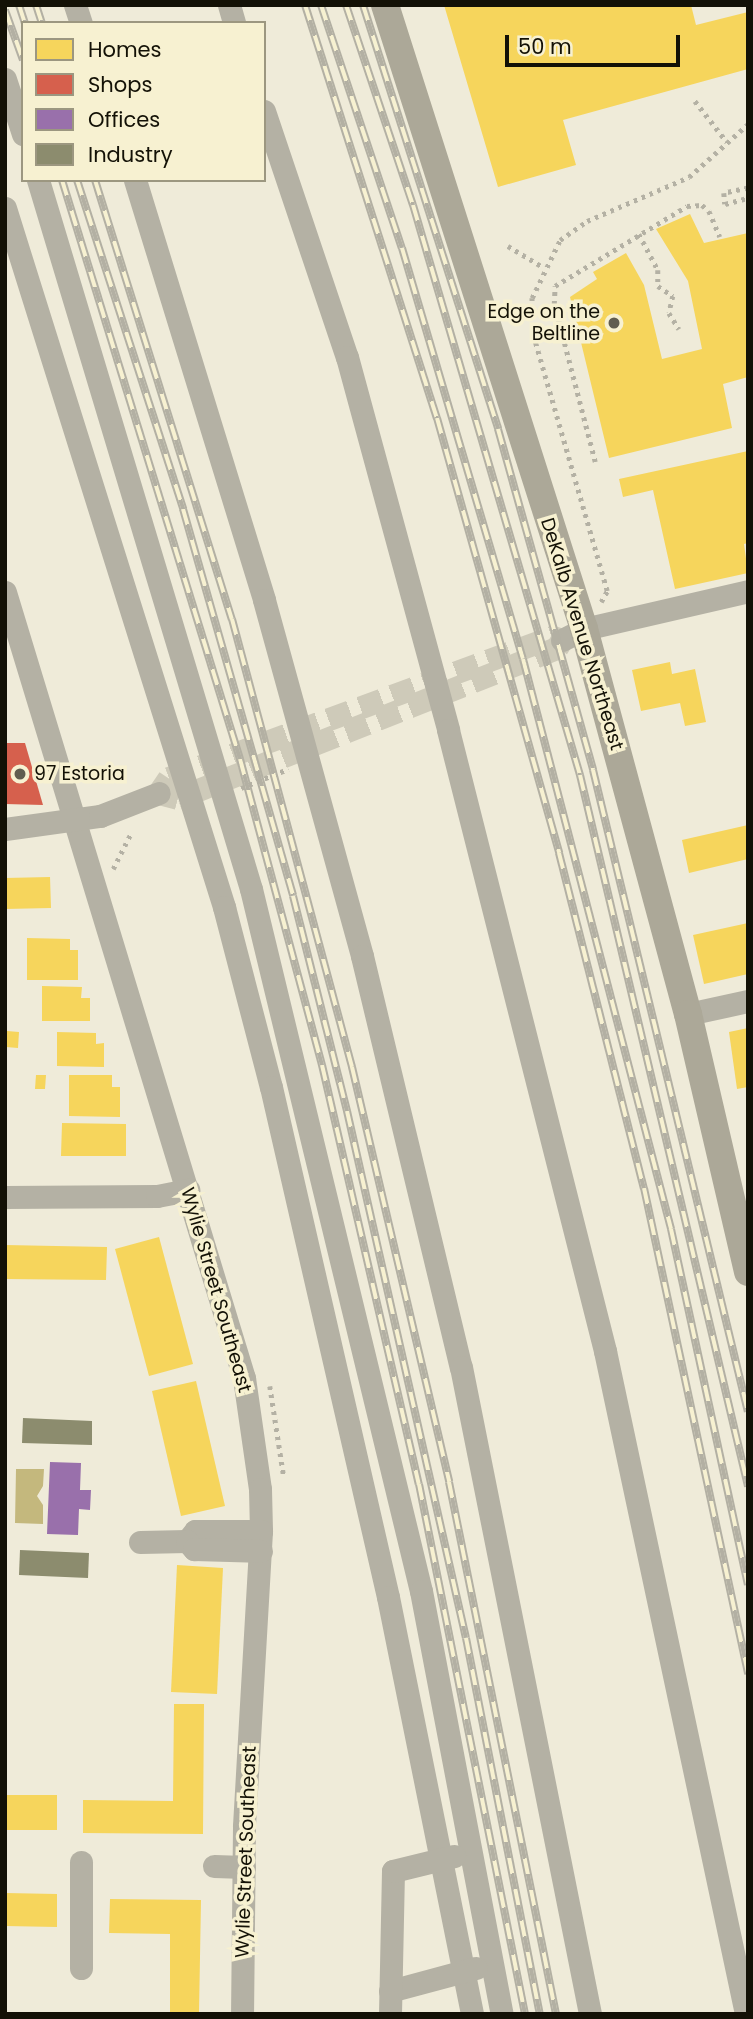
<!DOCTYPE html>
<style>
body{margin:0}
#map{position:relative;width:753px;height:2019px;overflow:hidden;background:#efebd9;font-family:Poppins,sans-serif}
div>[style]{position:absolute}
.water>*{inset:0;background:#c4b87d}
.homes>*{inset:0;background:#f6d55c}
.shops>*{inset:0;background:#d6604d}
.offices>*{inset:0;background:#9970ab}
.industry>*{inset:0;background:#8c8c6e}
.minor-tunnel>*{height:23px;margin-top:-11.5px;transform-origin:0;background:repeating-linear-gradient(90deg,#cecab9 0 23px,transparent 0 34px)}
.path>*{height:4.5px;margin-top:-2.25px;transform-origin:0;background:repeating-linear-gradient(90deg,#b4b1a4 0 3.5px,transparent 0 8.5px)}
.minor>*{height:23px;margin:-11.5px;padding:0 11.5px;transform-origin:11.5px;border-radius:11.5px;background:#b4b1a4}
.major>*{height:28px;margin:-14px;padding:0 14px;transform-origin:14px;border-radius:14px;background:#aca898}
.rail>*{height:8px;margin-top:-4px;transform-origin:0;background:repeating-linear-gradient(90deg,#f7f1d1 0 16px,#b3b0a3 0 32px);box-sizing:border-box;border-block:2px solid #b3b0a3}
.dots>*{width:19px;height:19px;translate:-50% -50%;box-sizing:border-box;border:4px solid #f7f1d1;border-radius:50%}
span{translate:-50% -50%;white-space:nowrap;text-align:center;line-height:1.15;-webkit-text-stroke:7px #f7f1d1;paint-order:stroke}
.poi-label{font-size:19px;color:#131106}
.right{translate:-100% -50%;text-align:right}
.left{translate:0 -50%;text-align:left}
.street-label{font-size:19px;color:#131106}
.frame{position:absolute;inset:0;border:7px solid #131106;pointer-events:none}
.legend{position:absolute;left:21px;top:21px;width:245px;height:161px;box-sizing:border-box;background:#f7f1d1;border:2px solid #9c9780;margin:0;padding:9px 12px;list-style:none;font-size:21px;color:#131106}
.legend li{display:flex;align-items:center;gap:14px;height:35px}
.legend b{width:35px;border:2px solid #9c9780}
.scale{position:absolute;left:505px;top:35px;width:175px;height:32px;box-sizing:border-box;border:4px solid #131106;border-top:0;padding-left:9px;font-size:21px;line-height:24px;white-space:nowrap;color:#131106;-webkit-text-stroke:5px #f7f1d1;paint-order:stroke}
</style>
<div id="map">
<div class="water">
<i style="clip-path:polygon(16px 1469px,44px 1469px,43px 1486px,37px 1496px,43px 1505px,43px 1524px,15px 1523px)"></i>
</div>
<div class="homes">
<i style="clip-path:polygon(444px 5px,691px 5px,696px 25px,748px 12px,748px 69px,563px 120px,576px 165px,498px 187px)"></i>
<i style="clip-path:polygon(690px 214px,704px 243px,748px 233px,748px 377px,723px 384px,732px 428px,609px 458px,570px 297px,597px 279px,593px 272px,626px 253px,644px 285px,662px 359px,702px 349px,688px 281px,656px 229px)"></i>
<i style="clip-path:polygon(748px 451px,748px 543px,744px 544px,748px 573px,675px 589px,653px 490px,623px 497px,619px 479px)"></i>
<i style="clip-path:polygon(670px 662px,672px 674px,695px 669px,706px 722px,685px 726px,680px 703px,641px 711px,632px 670px)"></i>
<i style="clip-path:polygon(748px 825px,748px 859px,689px 873px,682px 840px)"></i>
<i style="clip-path:polygon(50px 877px,51px 908px,5px 909px,5px 878px)"></i>
<i style="clip-path:polygon(748px 923px,748px 974px,704px 984px,693px 935px)"></i>
<i style="clip-path:polygon(27px 938px,70px 939px,70px 950px,78px 950px,78px 980px,27px 980px)"></i>
<i style="clip-path:polygon(42px 986px,82px 987px,81px 998px,90px 998px,90px 1021px,42px 1021px)"></i>
<i style="clip-path:polygon(748px 1028px,748px 1087px,737px 1089px,729px 1032px)"></i>
<i style="clip-path:polygon(7px 1031px,19px 1032px,18px 1048px,6px 1047px)"></i>
<i style="clip-path:polygon(57px 1032px,96px 1033px,96px 1044px,104px 1043px,104px 1067px,57px 1066px)"></i>
<i style="clip-path:polygon(36px 1075px,46px 1075px,45px 1089px,35px 1089px)"></i>
<i style="clip-path:polygon(69px 1075px,112px 1075px,112px 1087px,120px 1087px,120px 1117px,69px 1116px)"></i>
<i style="clip-path:polygon(62px 1123px,126px 1124px,126px 1156px,61px 1156px)"></i>
<i style="clip-path:polygon(159px 1237px,193px 1364px,149px 1376px,115px 1249px)"></i>
<i style="clip-path:polygon(5px 1245px,107px 1247px,106px 1280px,5px 1279px)"></i>
<i style="clip-path:polygon(196px 1381px,225px 1506px,181px 1516px,152px 1391px)"></i>
<i style="clip-path:polygon(177px 1565px,223px 1568px,217px 1694px,171px 1692px)"></i>
<i style="clip-path:polygon(174px 1704px,204px 1704px,203px 1834px,83px 1833px,83px 1800px,173px 1801px)"></i>
<i style="clip-path:polygon(5px 1795px,57px 1795px,57px 1830px,5px 1830px)"></i>
<i style="clip-path:polygon(5px 1893px,57px 1894px,57px 1927px,5px 1926px)"></i>
<i style="clip-path:polygon(110px 1899px,201px 1900px,199px 2014px,170px 2014px,170px 1934px,109px 1933px)"></i>
</div>
<div class="shops">
<i style="clip-path:polygon(5px 743px,25px 743px,43px 805px,5px 804px)"></i>
</div>
<div class="offices">
<i style="clip-path:polygon(50px 1462px,81px 1463px,80px 1490px,91px 1490px,90px 1510px,79px 1509px,78px 1535px,47px 1534px)"></i>
</div>
<div class="industry">
<i style="clip-path:polygon(23px 1418px,92px 1421px,92px 1445px,22px 1443px)"></i>
<i style="clip-path:polygon(20px 1550px,89px 1553px,88px 1578px,19px 1575px)"></i>
</div>
<div class="minor-tunnel">
<i style="left:553px;top:637px;width:9px;rotate:18deg"></i>
<i style="left:562px;top:640px;width:9px;rotate:122deg"></i>
<i style="left:557px;top:648px;width:408px;rotate:158.4deg"></i>
<i style="left:178px;top:798px;width:20px;rotate:-165deg"></i>
<i style="left:159px;top:793px;width:18px;rotate:-56deg"></i>
<i style="left:169px;top:778px;width:409px;rotate:-20.2deg"></i>
</div>
<div class="path">
<i style="left:695px;top:101px;width:52px;rotate:52deg"></i>
<i style="left:748px;top:188px;width:25px;rotate:168deg"></i>
<i style="left:724px;top:193px;width:11px;rotate:85deg"></i>
<i style="left:725px;top:204px;width:24px;rotate:-15deg"></i>
<i style="left:639px;top:234px;width:41px;rotate:62.2deg"></i>
<i style="left:658px;top:270px;width:16px;rotate:90deg"></i>
<i style="left:658px;top:286px;width:18px;rotate:34deg"></i>
<i style="left:673px;top:296px;width:17px;rotate:103deg"></i>
<i style="left:669px;top:313px;width:19px;rotate:58deg"></i>
<i style="left:508px;top:246px;width:41px;rotate:31deg"></i>
<i style="left:533px;top:335px;width:28px;rotate:-2deg"></i>
<i style="left:595px;top:462px;width:163px;rotate:-104.5deg"></i>
<i style="left:554px;top:304px;width:18px;rotate:-87deg"></i>
<i style="left:555px;top:286px;width:154px;rotate:-31.2deg"></i>
<i style="left:687px;top:206px;width:15px;rotate:-4deg"></i>
<i style="left:702px;top:205px;width:9px;rotate:41deg"></i>
<i style="left:709px;top:211px;width:28px;rotate:67deg"></i>
<i style="left:601px;top:602px;width:13px;rotate:-61deg"></i>
<i style="left:607px;top:591px;width:266px;rotate:-106.1deg"></i>
<i style="left:533px;top:335px;width:37px;rotate:-92deg"></i>
<i style="left:532px;top:298px;width:64px;rotate:-64.2deg"></i>
<i style="left:560px;top:240px;width:33px;rotate:-35deg"></i>
<i style="left:587px;top:221px;width:111px;rotate:-23.3deg"></i>
<i style="left:689px;top:177px;width:79px;rotate:-41.9deg"></i>
<i style="left:241px;top:788px;width:51px;rotate:-22deg"></i>
<i style="left:113px;top:869px;width:42px;rotate:-63.4deg"></i>
<i style="left:270px;top:1386px;width:93px;rotate:81.3deg"></i>
</div>
<div class="minor">
<i style="left:75px;top:5px;width:19px;rotate:72deg"></i>
<i style="left:229px;top:5px;width:19px;rotate:74deg"></i>
<i style="left:5px;top:79px;width:58px;rotate:71.9deg"></i>
<i style="left:264px;top:111px;width:260px;rotate:71.4deg"></i>
<i style="left:347px;top:357px;width:386px;rotate:74.8deg"></i>
<i style="left:448px;top:730px;width:641px;rotate:75.81deg"></i>
<i style="left:605px;top:1351px;width:678px;rotate:77.99deg"></i>
<i style="left:38px;top:180px;width:740px;rotate:73.28deg"></i>
<i style="left:251px;top:889px;width:722px;rotate:76.39deg"></i>
<i style="left:421px;top:1591px;width:431px;rotate:79.2deg"></i>
<i style="left:135px;top:180px;width:439px;rotate:72.9deg"></i>
<i style="left:264px;top:600px;width:369px;rotate:74.6deg"></i>
<i style="left:362px;top:956px;width:423px;rotate:76.5deg"></i>
<i style="left:461px;top:1367px;width:660px;rotate:78.72deg"></i>
<i style="left:5px;top:208px;width:733px;rotate:72.6deg"></i>
<i style="left:224px;top:907px;width:186px;rotate:75.4deg"></i>
<i style="left:271px;top:1087px;width:523px;rotate:77.08deg"></i>
<i style="left:388px;top:1597px;width:425px;rotate:78.6deg"></i>
<i style="left:5px;top:592px;width:822px;rotate:73.09deg"></i>
<i style="left:244px;top:1378px;width:112px;rotate:81.8deg"></i>
<i style="left:260px;top:1489px;width:42px;rotate:88.6deg"></i>
<i style="left:261px;top:1531px;width:296px;rotate:93.3deg"></i>
<i style="left:244px;top:1827px;width:187px;rotate:90.6deg"></i>
<i style="left:562px;top:640px;width:25px;rotate:-27deg"></i>
<i style="left:584px;top:629px;width:168px;rotate:-13deg"></i>
<i style="left:5px;top:829px;width:96px;rotate:-7.8deg"></i>
<i style="left:100px;top:816px;width:63px;rotate:-21.3deg"></i>
<i style="left:688px;top:1014px;width:61px;rotate:-12.2deg"></i>
<i style="left:5px;top:1197px;width:152px;rotate:-0.4deg"></i>
<i style="left:157px;top:1196px;width:32px;rotate:-11deg"></i>
<i style="left:187px;top:1541px;width:13px;rotate:-51deg"></i>
<i style="left:195px;top:1531px;width:66px"></i>
<i style="left:140px;top:1542px;width:47px;rotate:-1.2deg"></i>
<i style="left:187px;top:1541px;width:11px;rotate:49deg"></i>
<i style="left:194px;top:1549px;width:67px;rotate:1.7deg"></i>
<i style="left:81px;top:1862px;width:106px;rotate:90deg"></i>
<i style="left:214px;top:1866px;width:30px;rotate:2deg"></i>
<i style="left:390px;top:1991px;width:89px;rotate:-15deg"></i>
<i style="left:390px;top:2014px;width:143px;rotate:-88.8deg"></i>
<i style="left:393px;top:1871px;width:63px;rotate:-13.8deg"></i>
</div>
<div class="major">
<i style="left:385px;top:5px;width:655px;rotate:72.31deg"></i>
<i style="left:584px;top:629px;width:399px;rotate:74.9deg"></i>
<i style="left:688px;top:1014px;width:265px;rotate:76.9deg"></i>
</div>
<div class="rail">
<i style="left:19px;top:5px;width:19px;rotate:72deg"></i>
<i style="left:36px;top:5px;width:19px;rotate:72deg"></i>
<i style="left:305px;top:5px;width:434px;rotate:72.3deg"></i>
<i style="left:437px;top:418px;width:452px;rotate:74.3deg"></i>
<i style="left:559px;top:853px;width:346px;rotate:75.8deg"></i>
<i style="left:644px;top:1188px;width:497px;rotate:77.9deg"></i>
<i style="left:321px;top:5px;width:256px;rotate:71.6deg"></i>
<i style="left:402px;top:248px;width:428px;rotate:73.6deg"></i>
<i style="left:523px;top:659px;width:589px;rotate:75.44deg"></i>
<i style="left:671px;top:1229px;width:364px;rotate:77.8deg"></i>
<i style="left:346px;top:5px;width:211px;rotate:71.5deg"></i>
<i style="left:413px;top:205px;width:594px;rotate:73.67deg"></i>
<i style="left:580px;top:775px;width:731px;rotate:76.71deg"></i>
<i style="left:363px;top:5px;width:445px;rotate:72.3deg"></i>
<i style="left:498px;top:429px;width:354px;rotate:74.4deg"></i>
<i style="left:593px;top:770px;width:660px;rotate:76.43deg"></i>
<i style="left:5px;top:10px;width:53px;rotate:70.2deg"></i>
<i style="left:62px;top:180px;width:606px;rotate:72.91deg"></i>
<i style="left:240px;top:759px;width:317px;rotate:75deg"></i>
<i style="left:322px;top:1065px;width:430px;rotate:77deg"></i>
<i style="left:419px;top:1484px;width:540px;rotate:78.69deg"></i>
<i style="left:77px;top:180px;width:346px;rotate:72.1deg"></i>
<i style="left:183px;top:509px;width:402px;rotate:74.1deg"></i>
<i style="left:293px;top:896px;width:222px;rotate:75.9deg"></i>
<i style="left:347px;top:1111px;width:540px;rotate:77.28deg"></i>
<i style="left:466px;top:1638px;width:383px;rotate:78.9deg"></i>
<i style="left:95px;top:180px;width:460px;rotate:72.7deg"></i>
<i style="left:232px;top:619px;width:464px;rotate:75deg"></i>
<i style="left:352px;top:1067px;width:426px;rotate:76.8deg"></i>
<i style="left:449px;top:1482px;width:543px;rotate:78.63deg"></i>
</div>
<div class="dots">
<i style="left:614px;top:323px;background:#605d50"></i>
<i style="left:20px;top:774px;background:#605d50"></i>
</div>
<div class="poi-label">
<span class="right" style="left:600px;top:323px">Edge on the<br>Beltline</span>
<span class="left" style="left:34px;top:774px">97 Estoria</span>
</div>
<div class="street-label">
<span style="left:582px;top:634px;rotate:73deg">DeKalb Avenue Northeast</span>
<span style="left:216px;top:1290px;rotate:74deg">Wylie Street Southeast</span>
<span style="left:246px;top:1852px;rotate:-88deg">Wylie Street Southeast</span>
</div>
<div class="frame"></div>
<ul class="legend">
<li><b style="height:19px;background:#f6d55c"></b>Homes</li>
<li><b style="height:19px;background:#d6604d"></b>Shops</li>
<li><b style="height:19px;background:#9970ab"></b>Offices</li>
<li><b style="height:19px;background:#8c8c6e"></b>Industry</li>
</ul>
<div class="scale">50 m</div>
</div>
